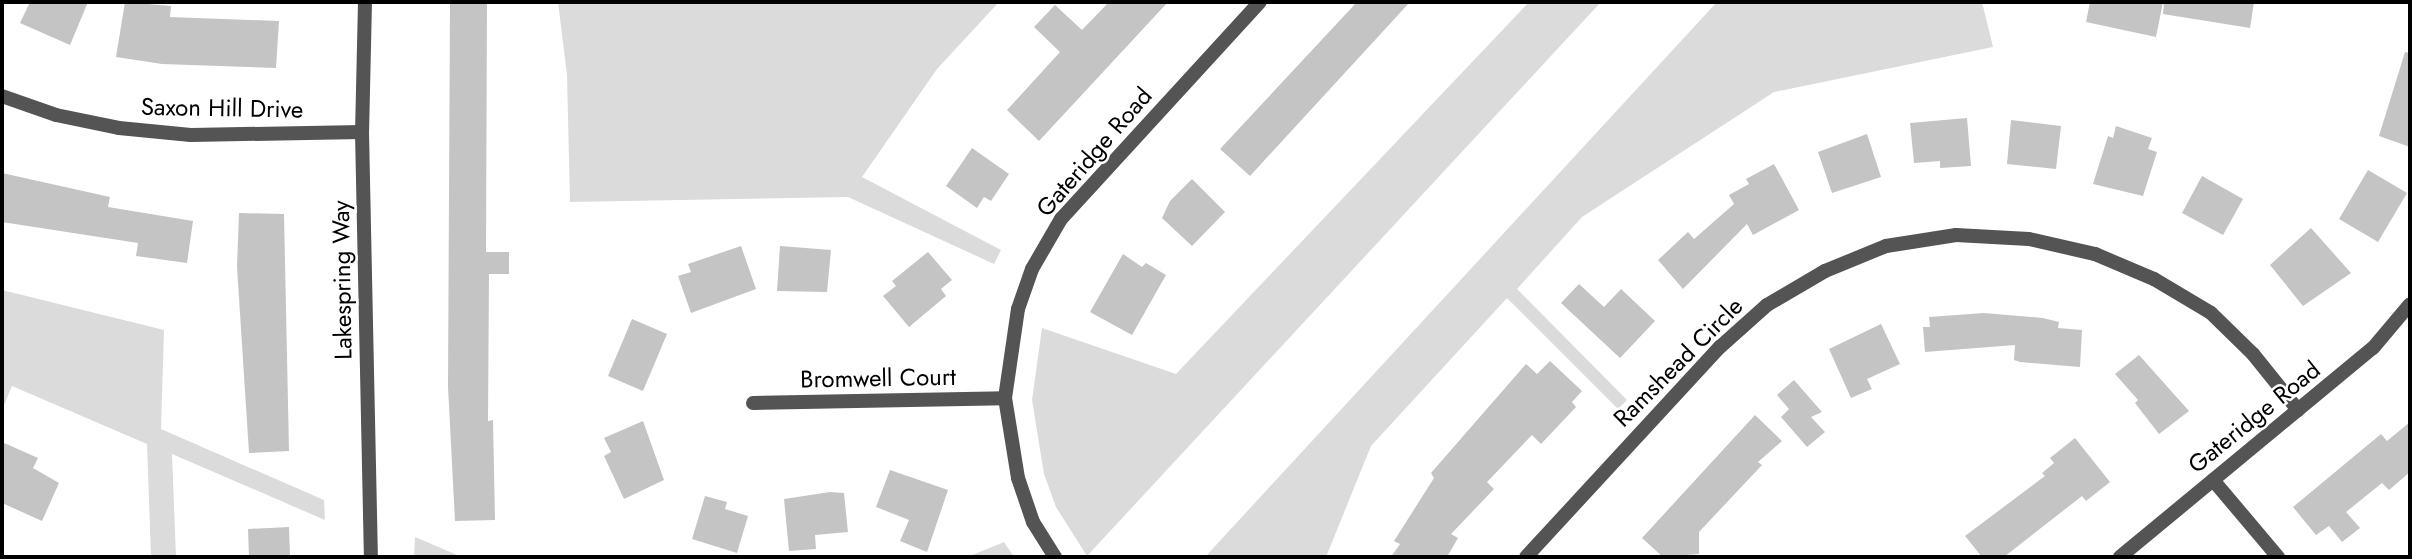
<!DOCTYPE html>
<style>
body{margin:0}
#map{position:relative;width:2412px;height:559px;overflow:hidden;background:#fff;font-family:Jost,sans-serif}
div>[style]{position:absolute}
.green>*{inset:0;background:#dbdbdb}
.building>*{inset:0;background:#c4c4c4}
.street>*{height:14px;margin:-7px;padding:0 7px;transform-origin:7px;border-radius:7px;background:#545454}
span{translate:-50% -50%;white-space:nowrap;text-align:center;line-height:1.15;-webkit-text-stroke:5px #fff;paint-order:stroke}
.street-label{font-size:24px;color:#000}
.frame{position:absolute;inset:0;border:4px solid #000;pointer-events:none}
</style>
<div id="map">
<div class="green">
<i style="clip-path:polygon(558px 2px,999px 2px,937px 69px,862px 177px,1001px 250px,994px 264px,848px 197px,570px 202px,567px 75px)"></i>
<i style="clip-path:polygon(1529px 2px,1601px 2px,1087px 556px,1056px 507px,1044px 474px,1032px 400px,1042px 328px,1176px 374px)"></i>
<i style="clip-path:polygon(1717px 2px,1982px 2px,1993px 47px,1774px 92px,1582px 217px,1517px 289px,1627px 400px,1618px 409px,1507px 298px,1371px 446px,1326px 557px,1205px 557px)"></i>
<i style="clip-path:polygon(2px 290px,164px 330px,161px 429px,324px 500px,325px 520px,172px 454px,176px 557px,151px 557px,147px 444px,12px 386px,2px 410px)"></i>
<i style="clip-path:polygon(415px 537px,462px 557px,414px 557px)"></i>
<i style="clip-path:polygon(1004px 542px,1014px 557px,967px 557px)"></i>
</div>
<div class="building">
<i style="clip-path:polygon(30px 2px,88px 2px,70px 45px,20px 23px)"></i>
<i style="clip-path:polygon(125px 2px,171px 6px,170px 17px,279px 21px,276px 68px,162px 64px,116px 57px)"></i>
<i style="clip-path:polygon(450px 2px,487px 2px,486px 252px,509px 252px,509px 274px,489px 274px,488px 421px,493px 420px,495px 520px,455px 521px,448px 387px)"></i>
<i style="clip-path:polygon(1109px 2px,1168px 2px,1039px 141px,1007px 110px,1060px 52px,1034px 27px,1055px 5px,1082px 30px)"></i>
<i style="clip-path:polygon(1357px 2px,1410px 2px,1250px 176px,1220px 149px)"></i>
<i style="clip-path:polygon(2090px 2px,2163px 2px,2156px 37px,2086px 22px)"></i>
<i style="clip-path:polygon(2164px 2px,2254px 2px,2250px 28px,2163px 14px)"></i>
<i style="clip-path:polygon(2405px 52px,2410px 53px,2410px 147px,2379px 136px)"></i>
<i style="clip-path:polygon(1967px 118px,1971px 166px,1940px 168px,1940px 161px,1914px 163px,1910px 123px)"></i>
<i style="clip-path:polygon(2011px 120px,2061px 126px,2056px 169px,2007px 164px)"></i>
<i style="clip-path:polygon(2116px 126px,2152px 138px,2148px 149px,2157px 152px,2143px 196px,2093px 184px,2108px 136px,2113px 138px)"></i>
<i style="clip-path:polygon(1867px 134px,1881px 177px,1832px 193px,1818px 152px)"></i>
<i style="clip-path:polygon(972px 148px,1009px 174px,991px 201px,984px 197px,977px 208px,946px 186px)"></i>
<i style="clip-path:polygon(1774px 164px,1799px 210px,1753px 235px,1747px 224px,1683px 289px,1658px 260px,1688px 232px,1694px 239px,1734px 204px,1729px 195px,1749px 184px,1746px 179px)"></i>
<i style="clip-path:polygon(2368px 170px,2407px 193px,2378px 242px,2339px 219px)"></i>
<i style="clip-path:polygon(2px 173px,110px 197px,108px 207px,193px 221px,187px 263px,136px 256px,138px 243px,2px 222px)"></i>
<i style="clip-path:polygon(2202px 176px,2243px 199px,2223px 235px,2182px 213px)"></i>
<i style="clip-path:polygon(1192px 179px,1225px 212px,1192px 246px,1162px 218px,1170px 201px)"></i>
<i style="clip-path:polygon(239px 213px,284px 214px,289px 451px,249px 453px,237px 267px)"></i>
<i style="clip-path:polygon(2311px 228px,2351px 273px,2303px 306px,2270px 265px)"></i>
<i style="clip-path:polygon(741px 246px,756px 289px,691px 313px,678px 276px,691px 272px,688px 264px)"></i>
<i style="clip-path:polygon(780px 246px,831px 250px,827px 292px,777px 291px)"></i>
<i style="clip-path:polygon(928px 252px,952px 280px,941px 289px,946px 296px,909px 327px,883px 296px,896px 286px,892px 281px)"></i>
<i style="clip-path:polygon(1123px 254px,1142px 267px,1146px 263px,1166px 275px,1132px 335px,1090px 312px)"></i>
<i style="clip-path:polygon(1579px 284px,1604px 307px,1621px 289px,1655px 321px,1620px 358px,1561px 303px)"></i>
<i style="clip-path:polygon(1984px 313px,2043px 318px,2059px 322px,2058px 328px,2082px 330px,2080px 367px,2020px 362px,2014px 360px,2015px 345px,1925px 352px,1923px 327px,1930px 327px,1929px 317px)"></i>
<i style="clip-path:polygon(632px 319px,667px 334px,643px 391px,608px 376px)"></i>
<i style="clip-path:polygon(1881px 324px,1900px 364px,1867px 379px,1872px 389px,1851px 398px,1829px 349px)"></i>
<i style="clip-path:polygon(2139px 355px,2189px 411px,2159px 434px,2135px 403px,2138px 400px,2115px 374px)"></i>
<i style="clip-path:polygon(1550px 361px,1582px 391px,1572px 402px,1576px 407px,1541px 444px,1532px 435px,1487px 482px,1494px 489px,1451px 534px,1458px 538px,1447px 557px,1391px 557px,1400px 544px,1394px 541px,1434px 478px,1431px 473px,1526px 364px,1537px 374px)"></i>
<i style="clip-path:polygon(1794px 380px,1822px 412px,1811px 417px,1825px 432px,1807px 447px,1781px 417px,1789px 409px,1777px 395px)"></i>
<i style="clip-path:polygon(1755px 415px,1782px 441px,1758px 462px,1762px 465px,1699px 532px,1699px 554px,1663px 557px,1642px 538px)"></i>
<i style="clip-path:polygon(643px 421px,664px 480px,624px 499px,604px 456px,611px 452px,604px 438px)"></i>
<i style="clip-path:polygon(2410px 422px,2410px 472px,2389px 490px,2382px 483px,2346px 512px,2360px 528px,2342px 542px,2329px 526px,2316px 535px,2293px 507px,2381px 434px,2387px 441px)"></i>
<i style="clip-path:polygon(2075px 438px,2110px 482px,2086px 501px,2082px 496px,2004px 557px,1982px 557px,1965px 536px,2045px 476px,2042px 473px,2054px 463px,2050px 458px)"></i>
<i style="clip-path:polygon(2px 442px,38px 458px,33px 468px,59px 483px,42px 521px,2px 503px)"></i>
<i style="clip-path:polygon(890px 470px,948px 490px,927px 552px,900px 541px,909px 520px,876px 507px)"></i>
<i style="clip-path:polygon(830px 492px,844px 493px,848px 532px,815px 535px,816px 549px,789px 551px,784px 499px)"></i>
<i style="clip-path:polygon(705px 496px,727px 502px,725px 509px,748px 516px,737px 553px,692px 539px)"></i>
<i style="clip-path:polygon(289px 527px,290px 557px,249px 557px,248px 529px)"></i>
</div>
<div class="street">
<i style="left:365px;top:2px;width:130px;rotate:91.3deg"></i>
<i style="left:362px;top:132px;width:425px;rotate:88.8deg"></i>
<i style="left:2px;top:96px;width:57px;rotate:19.4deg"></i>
<i style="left:56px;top:115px;width:64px;rotate:11.7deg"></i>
<i style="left:119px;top:128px;width:72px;rotate:5.6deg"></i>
<i style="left:191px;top:135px;width:171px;rotate:-1deg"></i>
<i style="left:753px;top:403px;width:252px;rotate:-1.1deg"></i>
<i style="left:2213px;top:480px;width:101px;rotate:49.8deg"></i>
<i style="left:1055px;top:557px;width:41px;rotate:-122.2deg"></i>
<i style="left:1033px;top:522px;width:46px;rotate:-108.8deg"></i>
<i style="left:1018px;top:478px;width:81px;rotate:-99.2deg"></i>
<i style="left:1005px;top:398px;width:90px;rotate:-81.7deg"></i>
<i style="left:1018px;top:309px;width:42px;rotate:-70.7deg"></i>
<i style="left:1032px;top:269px;width:58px;rotate:-59.9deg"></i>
<i style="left:1061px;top:219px;width:294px;rotate:-47.5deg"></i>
<i style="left:1526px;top:557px;width:286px;rotate:-47.3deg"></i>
<i style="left:1720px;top:347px;width:63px;rotate:-41.8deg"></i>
<i style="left:1767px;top:305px;width:67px;rotate:-30.4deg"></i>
<i style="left:1825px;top:271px;width:66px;rotate:-22.3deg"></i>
<i style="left:1886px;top:246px;width:71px;rotate:-8.9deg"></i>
<i style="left:1956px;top:235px;width:73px;rotate:3.1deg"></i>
<i style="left:2029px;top:239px;width:68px;rotate:12.8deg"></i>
<i style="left:2095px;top:254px;width:64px;rotate:23deg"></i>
<i style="left:2154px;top:279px;width:66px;rotate:30.8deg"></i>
<i style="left:2211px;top:313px;width:59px;rotate:44.3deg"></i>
<i style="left:2253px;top:354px;width:72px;rotate:51.2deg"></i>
<i style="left:2120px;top:557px;width:328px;rotate:-39.6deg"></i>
<i style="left:2373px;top:348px;width:57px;rotate:-49.9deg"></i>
</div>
<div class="street-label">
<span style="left:222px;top:108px;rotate:1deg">Saxon Hill Drive</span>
<span style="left:1094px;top:152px;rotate:-49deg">Gateridge Road</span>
<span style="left:342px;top:280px;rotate:-91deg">Lakespring Way</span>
<span style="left:1678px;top:362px;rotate:-45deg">Ramshead Circle</span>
<span style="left:878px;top:378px;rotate:-1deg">Bromwell Court</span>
<span style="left:2254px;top:417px;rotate:-39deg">Gateridge Road</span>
</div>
<div class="frame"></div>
</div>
